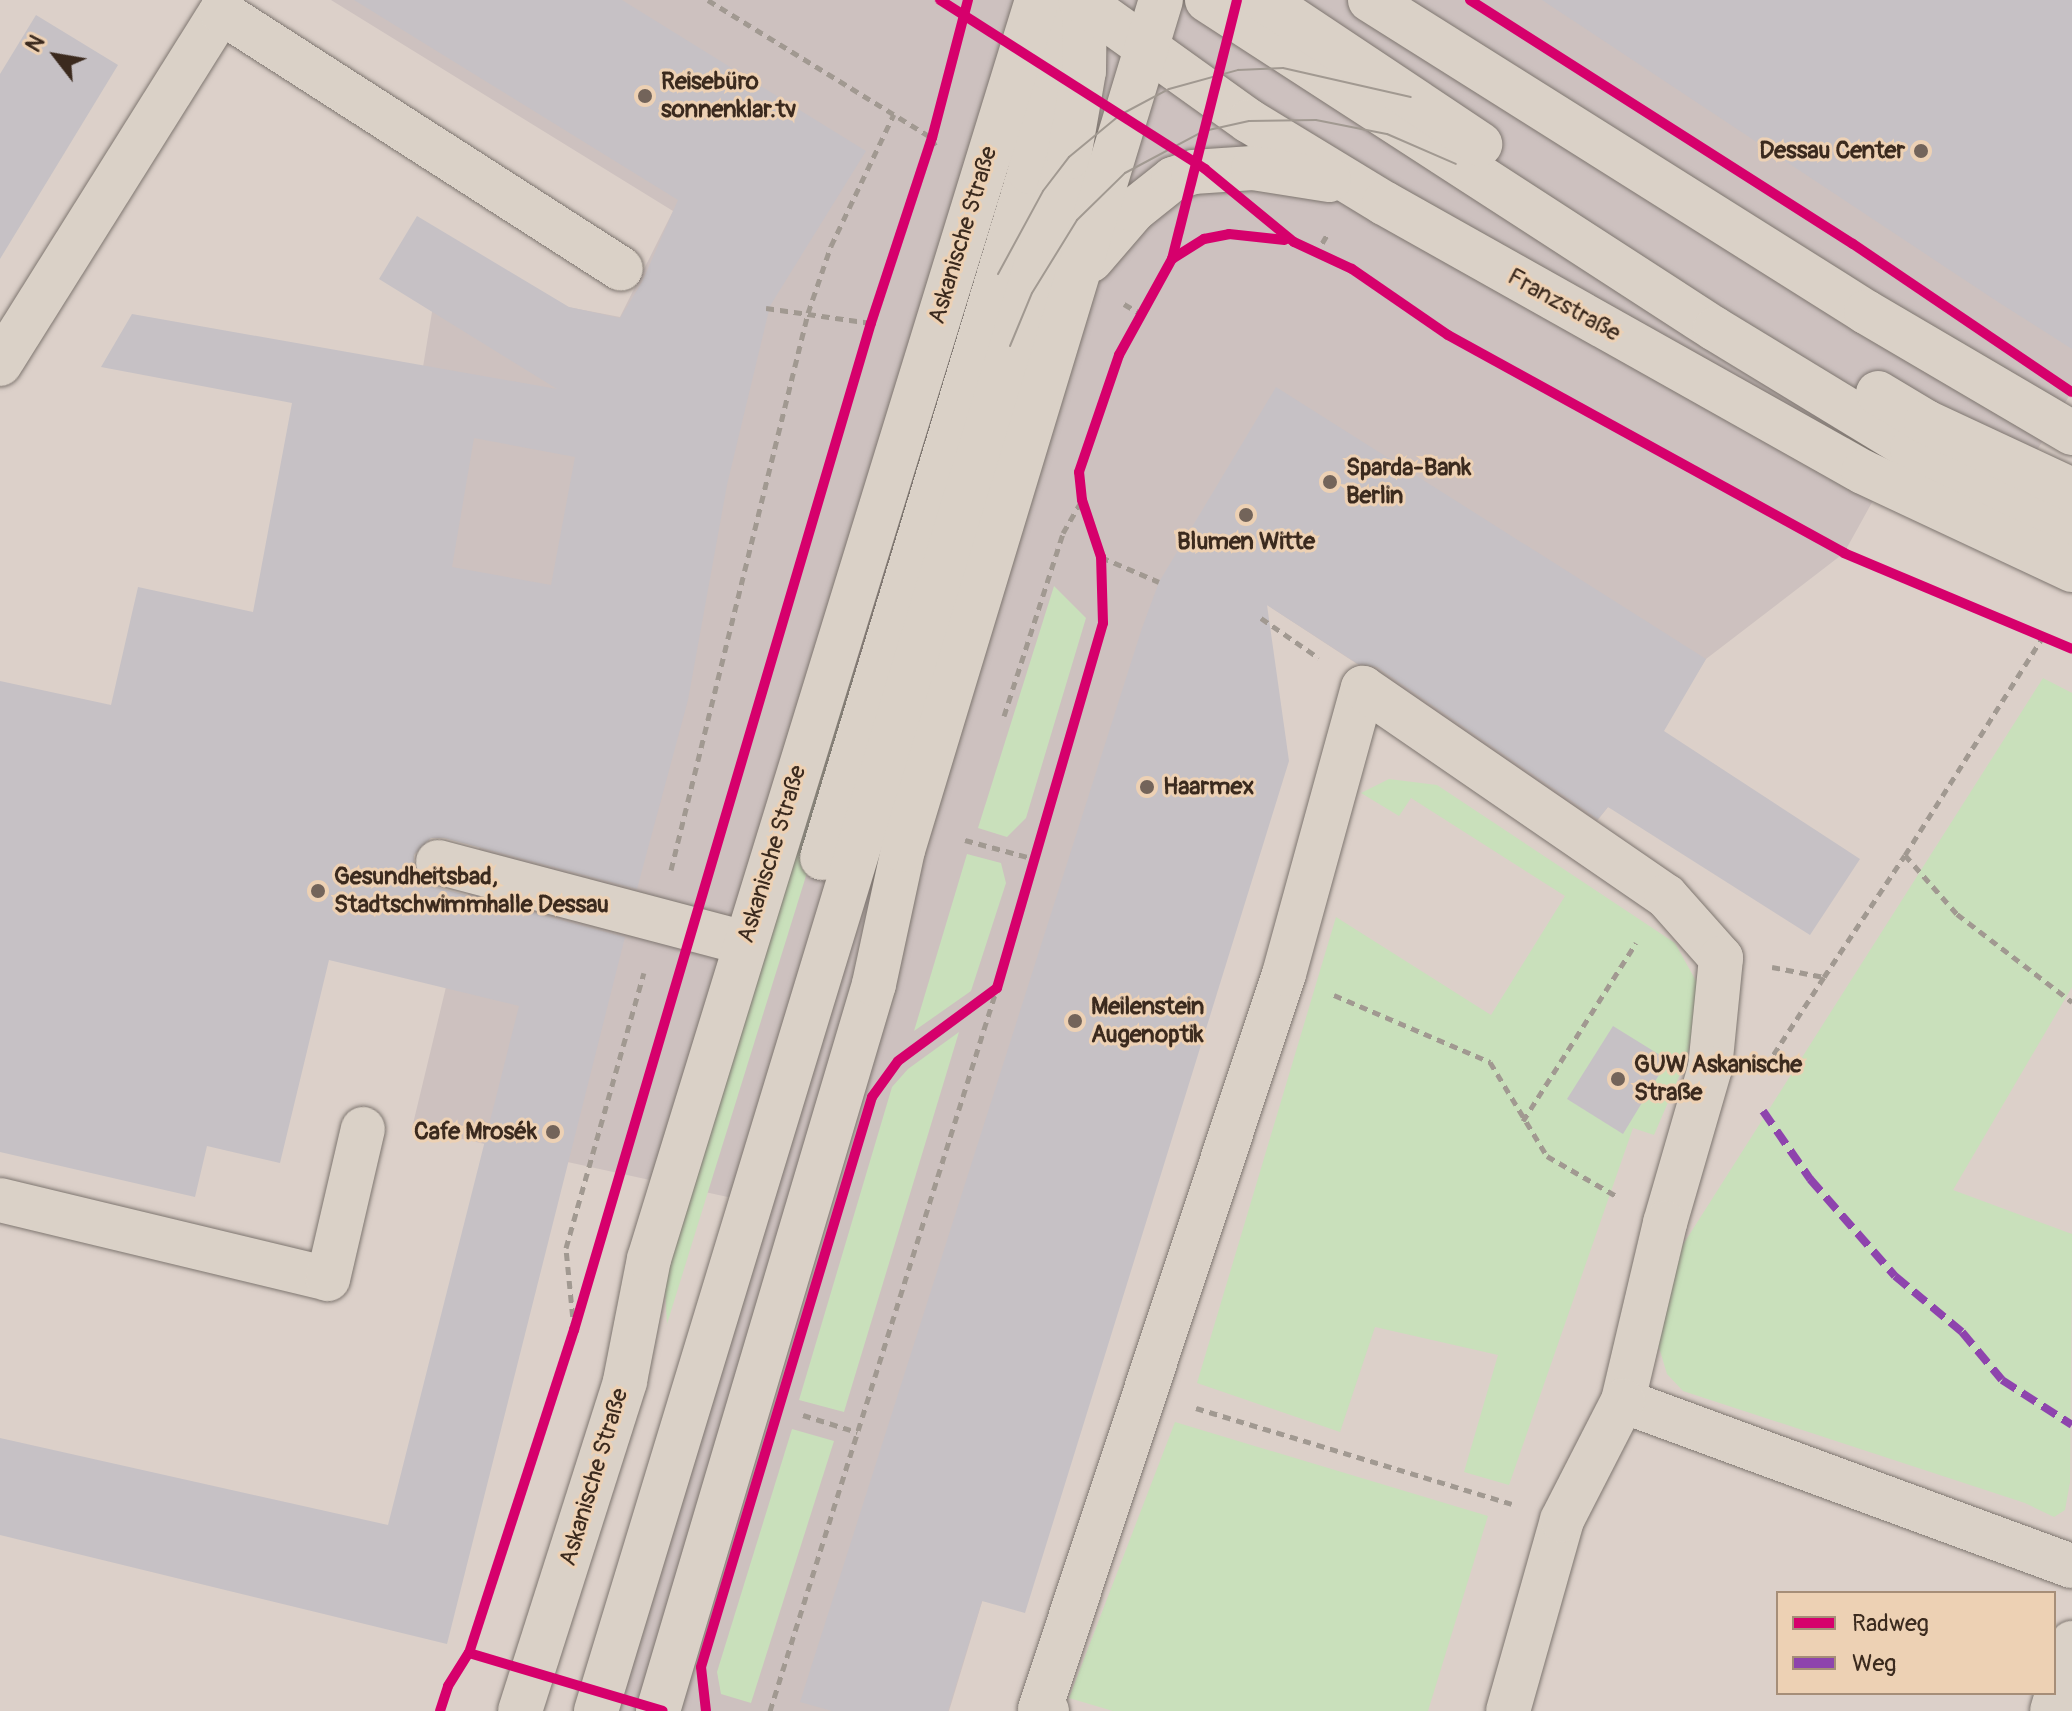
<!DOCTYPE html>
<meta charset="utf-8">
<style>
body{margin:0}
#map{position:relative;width:2072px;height:1711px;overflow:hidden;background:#dcd0c9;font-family:Pangolin,sans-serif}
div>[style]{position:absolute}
.built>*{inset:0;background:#cdc1bf}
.green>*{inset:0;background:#c9e0bb}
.building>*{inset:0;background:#c6c1c5}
.path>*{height:5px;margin-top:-2.5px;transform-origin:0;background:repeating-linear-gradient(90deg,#a19991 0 8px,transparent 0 14px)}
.roads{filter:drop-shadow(0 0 2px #7e7670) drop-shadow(0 0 2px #7e7670)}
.minor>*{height:44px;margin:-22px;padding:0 22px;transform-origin:22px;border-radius:22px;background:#dad1c7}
.major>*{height:44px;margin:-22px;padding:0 22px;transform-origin:22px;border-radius:22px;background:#dad1c7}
.tram>*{height:2px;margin:-1px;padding:0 1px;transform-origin:1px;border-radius:1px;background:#a19991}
.quiet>*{height:8px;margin-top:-4px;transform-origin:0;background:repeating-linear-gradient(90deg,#8e44ad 0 16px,transparent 0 24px)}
.cycleway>*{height:10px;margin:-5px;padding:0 5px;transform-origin:5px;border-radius:5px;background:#d6006c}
.dots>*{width:22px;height:22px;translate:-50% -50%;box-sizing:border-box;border:4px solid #edd1b4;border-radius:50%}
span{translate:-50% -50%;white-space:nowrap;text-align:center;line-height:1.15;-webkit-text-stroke:6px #edd1b4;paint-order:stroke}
.poi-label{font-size:24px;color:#3b2a1e;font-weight:700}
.left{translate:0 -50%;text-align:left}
.right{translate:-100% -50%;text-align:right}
.street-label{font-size:24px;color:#3b2a1e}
.legend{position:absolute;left:1776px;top:1591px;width:280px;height:104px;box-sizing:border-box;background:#edd1b4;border:2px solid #a68e78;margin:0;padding:10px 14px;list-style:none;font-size:24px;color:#3b2a1e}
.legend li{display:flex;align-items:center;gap:16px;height:40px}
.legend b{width:40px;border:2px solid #a68e78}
.north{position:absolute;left:16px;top:16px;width:80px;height:80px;-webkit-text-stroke:6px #edd1b4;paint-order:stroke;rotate:301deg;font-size:22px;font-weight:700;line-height:32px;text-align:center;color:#3b2a1e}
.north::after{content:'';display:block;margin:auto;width:28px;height:36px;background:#3b2a1e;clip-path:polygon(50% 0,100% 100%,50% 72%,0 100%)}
</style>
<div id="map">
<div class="built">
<i style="clip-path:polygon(331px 0,2072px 0,2072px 391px,2017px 484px,1911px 432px,1844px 553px,1706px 659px,1612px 809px,1608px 807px,1597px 821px,1267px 605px,1255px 628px,1022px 1470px,949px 1711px,579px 1711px,737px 1199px,412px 1128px,494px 788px,359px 758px,432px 312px,449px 284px,620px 317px,673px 211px)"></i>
</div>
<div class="green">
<i style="clip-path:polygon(1054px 586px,1086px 618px,1026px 818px,1007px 837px,978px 828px)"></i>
<i style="clip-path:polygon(845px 669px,868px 676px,667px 1324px,664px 1274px)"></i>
<i style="clip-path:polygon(2043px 678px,2072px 693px,2072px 987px,1953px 1190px,2072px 1234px,2070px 1482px,2065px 1510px,2054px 1517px,2025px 1503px,1683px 1391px,1667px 1374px,1658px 1344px,1665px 1273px)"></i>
<i style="clip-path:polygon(1389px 779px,1437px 785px,1675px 943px,1701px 990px,1687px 1058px,1654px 1135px,1633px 1128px,1509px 1485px,1464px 1472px,1498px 1355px,1375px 1327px,1340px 1432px,1197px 1383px,1336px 917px,1491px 1015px,1565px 896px,1411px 798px,1399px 816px,1361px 793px)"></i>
<i style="clip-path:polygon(967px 854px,1001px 863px,1006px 883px,971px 991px,914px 1031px)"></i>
<i style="clip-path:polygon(959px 1032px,844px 1412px,799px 1400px,892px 1087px,908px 1069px)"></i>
<i style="clip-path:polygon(1175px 1422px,1488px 1516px,1428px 1711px,1113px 1711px,1069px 1698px)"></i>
<i style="clip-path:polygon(792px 1429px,834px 1441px,751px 1703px,721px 1694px,717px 1672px)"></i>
</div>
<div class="building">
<i style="clip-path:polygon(evenodd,354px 0,622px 0,866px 151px,770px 306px,727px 485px,688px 700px,637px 889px,444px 838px,431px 838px,414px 855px,414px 869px,432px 886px,625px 937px,447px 1644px,0 1535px,0 1438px,388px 1525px,519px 1006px,329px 960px,280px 1163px,207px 1146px,195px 1197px,0 1152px,0 681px,111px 705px,138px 587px,253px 612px,292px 403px,101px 367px,132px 314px,557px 389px,379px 279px,417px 216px,569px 307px,620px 318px,642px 282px,678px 200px,354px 0,474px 438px,575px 457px,551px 585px,452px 567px,474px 438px)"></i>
<i style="clip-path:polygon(1542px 0,2072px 0,2072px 349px,1998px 302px)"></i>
<i style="clip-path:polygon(36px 15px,118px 65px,0 259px,0 74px)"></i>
<i style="clip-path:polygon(1276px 387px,1706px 659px,1664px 731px,1860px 859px,1810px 935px,1608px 807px,1598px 819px,1377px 667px,1358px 664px,1267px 605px,1289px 761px,1025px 1613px,982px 1601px,948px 1711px,832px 1711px,800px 1702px,1142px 628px,1159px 582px)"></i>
<i style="clip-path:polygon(1613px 1026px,1668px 1060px,1623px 1134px,1567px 1099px)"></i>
</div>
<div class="path">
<i style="left:708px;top:0;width:263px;rotate:31.6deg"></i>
<i style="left:932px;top:138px;width:8px;rotate:67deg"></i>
<i style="left:1315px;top:255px;width:27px;rotate:-59deg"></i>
<i style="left:1124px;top:304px;width:20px;rotate:30deg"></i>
<i style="left:766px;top:308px;width:106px;rotate:8.1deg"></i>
<i style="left:1101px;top:557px;width:63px;rotate:23.3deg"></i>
<i style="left:1261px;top:618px;width:70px;rotate:34.6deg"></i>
<i style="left:1004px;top:716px;width:192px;rotate:-72.1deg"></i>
<i style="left:1063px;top:533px;width:38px;rotate:-60deg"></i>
<i style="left:965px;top:840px;width:73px;rotate:15.2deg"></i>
<i style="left:1905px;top:855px;width:260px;rotate:-57.7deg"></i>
<i style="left:671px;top:870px;width:574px;rotate:-76.18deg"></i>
<i style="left:808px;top:313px;width:71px;rotate:-71.1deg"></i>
<i style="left:831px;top:246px;width:146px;rotate:-64.5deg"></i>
<i style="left:1772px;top:967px;width:53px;rotate:10.9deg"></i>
<i style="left:1824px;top:977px;width:146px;rotate:-56.4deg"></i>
<i style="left:1905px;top:855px;width:79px;rotate:48.6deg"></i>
<i style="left:1957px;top:914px;width:145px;rotate:37.4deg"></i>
<i style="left:1334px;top:995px;width:170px;rotate:23.2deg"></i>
<i style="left:1490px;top:1062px;width:110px;rotate:58.8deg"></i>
<i style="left:1547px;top:1156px;width:82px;rotate:30deg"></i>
<i style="left:1766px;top:1066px;width:106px;rotate:-56.9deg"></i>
<i style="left:1523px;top:1121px;width:211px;rotate:-57.6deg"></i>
<i style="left:574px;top:1330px;width:82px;rotate:-95.6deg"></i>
<i style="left:566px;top:1248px;width:286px;rotate:-74.2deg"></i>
<i style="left:1196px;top:1408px;width:330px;rotate:16.9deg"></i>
<i style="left:803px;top:1415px;width:57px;rotate:17.5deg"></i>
<i style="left:770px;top:1711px;width:758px;rotate:-72.57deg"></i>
</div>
<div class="roads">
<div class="minor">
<i style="left:1207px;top:0;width:605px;rotate:32.93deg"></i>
<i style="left:1715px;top:329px;width:231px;rotate:31.3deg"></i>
<i style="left:1912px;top:449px;width:180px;rotate:27.1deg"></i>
<i style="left:1264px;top:0;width:260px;rotate:33.7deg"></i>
<i style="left:0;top:364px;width:416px;rotate:-57.9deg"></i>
<i style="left:221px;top:12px;width:475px;rotate:32.7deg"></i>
<i style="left:1878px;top:393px;width:56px;rotate:31.1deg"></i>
<i style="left:1926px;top:422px;width:161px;rotate:25deg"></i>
<i style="left:822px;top:858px;width:717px;rotate:-73.13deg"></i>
<i style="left:1030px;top:172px;width:107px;rotate:-81.9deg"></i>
<i style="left:1045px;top:66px;width:66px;rotate:-94.3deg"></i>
<i style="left:438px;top:862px;width:318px;rotate:14.8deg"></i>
<i style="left:0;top:1200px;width:337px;rotate:13.5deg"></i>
<i style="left:328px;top:1279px;width:154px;rotate:-76.9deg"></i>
<i style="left:596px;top:1711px;width:1624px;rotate:-73.07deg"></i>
<i style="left:1069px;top:157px;width:87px;rotate:-80.1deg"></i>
<i style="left:1084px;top:71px;width:71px;rotate:-89.2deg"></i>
<i style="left:1047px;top:1711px;width:7px;rotate:-164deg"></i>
<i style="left:1040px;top:1709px;width:774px;rotate:-71.64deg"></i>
<i style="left:1284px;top:974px;width:297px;rotate:-74.6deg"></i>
<i style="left:1363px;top:688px;width:368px;rotate:34.5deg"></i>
<i style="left:1666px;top:896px;width:83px;rotate:48.4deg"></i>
<i style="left:1721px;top:958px;width:111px;rotate:95.7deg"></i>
<i style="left:1710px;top:1068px;width:161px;rotate:106.2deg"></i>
<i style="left:1665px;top:1223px;width:183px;rotate:103.3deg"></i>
<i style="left:1623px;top:1401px;width:478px;rotate:20.2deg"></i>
<i style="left:1508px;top:1711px;width:198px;rotate:-74.2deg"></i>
<i style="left:1562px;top:1520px;width:134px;rotate:-62.9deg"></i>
<i style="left:2052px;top:1711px;width:71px;rotate:-73.6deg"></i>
</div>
<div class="major">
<i style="left:1080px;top:0;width:208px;rotate:35.6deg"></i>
<i style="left:1249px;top:121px;width:158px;rotate:31.3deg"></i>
<i style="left:1384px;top:203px;width:549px;rotate:29.32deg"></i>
<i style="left:1863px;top:472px;width:231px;rotate:25.1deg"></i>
<i style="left:1370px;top:0;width:586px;rotate:32.17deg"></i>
<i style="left:1866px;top:312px;width:239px;rotate:30.4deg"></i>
<i style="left:1091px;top:260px;width:66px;rotate:-49.3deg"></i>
<i style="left:1134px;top:210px;width:50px;rotate:-38.5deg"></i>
<i style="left:1173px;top:179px;width:21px;rotate:-19deg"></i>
<i style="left:1193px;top:172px;width:60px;rotate:-3.8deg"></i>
<i style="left:1253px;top:168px;width:77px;rotate:9deg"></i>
<i style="left:520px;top:1711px;width:346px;rotate:-72.3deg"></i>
<i style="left:625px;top:1381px;width:124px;rotate:-78.9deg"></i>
<i style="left:649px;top:1259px;width:1317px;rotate:-72.87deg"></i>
<i style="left:658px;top:1711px;width:758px;rotate:-73.45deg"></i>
<i style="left:874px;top:984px;width:137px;rotate:-77.8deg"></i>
<i style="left:903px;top:850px;width:888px;rotate:-73.12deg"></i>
</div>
</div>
<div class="tram">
<i style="left:998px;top:274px;width:94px;rotate:-61.5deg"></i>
<i style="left:1043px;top:191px;width:43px;rotate:-52.6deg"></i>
<i style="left:1069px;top:157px;width:66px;rotate:-39.5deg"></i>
<i style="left:1120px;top:115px;width:55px;rotate:-28deg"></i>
<i style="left:1169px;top:89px;width:72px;rotate:-15.4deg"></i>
<i style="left:1238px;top:70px;width:45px;rotate:-2.5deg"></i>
<i style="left:1283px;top:68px;width:131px;rotate:12.8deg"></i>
<i style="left:1010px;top:346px;width:57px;rotate:-67.5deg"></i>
<i style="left:1032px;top:293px;width:86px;rotate:-58.3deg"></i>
<i style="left:1077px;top:220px;width:67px;rotate:-44.4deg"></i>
<i style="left:1125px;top:173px;width:89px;rotate:-28deg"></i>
<i style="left:1204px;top:131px;width:46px;rotate:-12.5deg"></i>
<i style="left:1249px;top:121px;width:67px;rotate:-0.9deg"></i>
<i style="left:1316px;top:120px;width:72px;rotate:11.2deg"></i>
<i style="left:1387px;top:134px;width:75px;rotate:23.5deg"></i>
</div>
<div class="quiet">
<i style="left:1763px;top:1111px;width:83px;rotate:55.3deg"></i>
<i style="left:1810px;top:1179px;width:129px;rotate:48.8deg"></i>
<i style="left:1895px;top:1276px;width:87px;rotate:39.9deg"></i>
<i style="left:1962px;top:1332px;width:62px;rotate:50.2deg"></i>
<i style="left:2002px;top:1380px;width:83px;rotate:32.7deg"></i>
</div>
<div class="cycleway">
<i style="left:940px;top:0;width:314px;rotate:32.5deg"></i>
<i style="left:1205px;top:169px;width:115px;rotate:39.4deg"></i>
<i style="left:1294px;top:242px;width:64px;rotate:25deg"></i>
<i style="left:1352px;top:269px;width:116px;rotate:34.5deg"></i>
<i style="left:1448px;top:335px;width:452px;rotate:28.8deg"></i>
<i style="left:1844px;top:553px;width:247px;rotate:22.8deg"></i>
<i style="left:1470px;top:0;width:454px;rotate:32.5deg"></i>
<i style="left:1853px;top:244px;width:264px;rotate:34.1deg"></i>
<i style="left:1172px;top:259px;width:38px;rotate:-32deg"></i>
<i style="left:1204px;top:239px;width:25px;rotate:-11deg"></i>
<i style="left:1229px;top:234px;width:56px;rotate:6.1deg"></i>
<i style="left:469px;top:1653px;width:202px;rotate:16.6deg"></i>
<i style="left:440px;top:1711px;width:26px;rotate:-72deg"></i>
<i style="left:448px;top:1686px;width:39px;rotate:-58deg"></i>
<i style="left:469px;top:1653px;width:340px;rotate:-72deg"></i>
<i style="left:574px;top:1330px;width:1050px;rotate:-73.57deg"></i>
<i style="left:871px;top:323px;width:195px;rotate:-71.8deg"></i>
<i style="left:932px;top:138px;width:143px;rotate:-75.4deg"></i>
<i style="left:706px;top:1711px;width:44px;rotate:-96.5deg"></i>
<i style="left:701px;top:1667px;width:595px;rotate:-73.3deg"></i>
<i style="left:872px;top:1097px;width:44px;rotate:-54.2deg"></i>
<i style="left:898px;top:1061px;width:123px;rotate:-36.4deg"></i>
<i style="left:997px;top:988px;width:380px;rotate:-73.8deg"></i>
<i style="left:1103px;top:623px;width:66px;rotate:-91.7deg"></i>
<i style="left:1101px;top:557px;width:60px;rotate:-108.4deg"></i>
<i style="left:1082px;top:500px;width:28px;rotate:-96deg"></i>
<i style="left:1079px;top:472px;width:124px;rotate:-71.1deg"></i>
<i style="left:1119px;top:355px;width:110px;rotate:-61.1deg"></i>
<i style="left:1172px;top:259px;width:267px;rotate:-75.9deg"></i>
</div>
<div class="dots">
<i style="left:645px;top:96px;background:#73645a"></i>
<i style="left:1921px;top:151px;background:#73645a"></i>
<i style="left:1330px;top:482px;background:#73645a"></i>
<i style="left:1246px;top:515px;background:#73645a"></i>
<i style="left:1147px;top:787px;background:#73645a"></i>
<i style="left:318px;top:891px;background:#73645a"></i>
<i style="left:1075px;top:1021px;background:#73645a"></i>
<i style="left:1618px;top:1079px;background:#73645a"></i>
<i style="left:553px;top:1132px;background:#73645a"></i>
</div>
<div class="poi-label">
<span class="left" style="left:661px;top:96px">Reisebüro<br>sonnenklar.tv</span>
<span class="right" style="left:1905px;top:151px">Dessau Center</span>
<span class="left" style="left:1346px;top:482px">Sparda-Bank<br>Berlin</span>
<span style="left:1246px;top:542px">Blumen Witte</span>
<span class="left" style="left:1163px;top:787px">Haarmex</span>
<span class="left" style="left:334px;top:891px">Gesundheitsbad,<br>Stadtschwimmhalle Dessau</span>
<span class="left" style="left:1091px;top:1021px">Meilenstein<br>Augenoptik</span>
<span class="left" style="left:1634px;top:1079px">GUW Askanische<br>Straße</span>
<span class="right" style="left:537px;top:1132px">Cafe Mrosék</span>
</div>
<div class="street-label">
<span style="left:963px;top:235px;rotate:-73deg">Askanische Straße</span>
<span style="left:1564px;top:305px;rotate:29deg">Franzstraße</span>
<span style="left:772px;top:854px;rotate:-73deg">Askanische Straße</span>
<span style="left:594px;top:1477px;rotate:-73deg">Askanische Straße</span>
</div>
<ul class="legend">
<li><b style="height:10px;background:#d6006c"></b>Radweg</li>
<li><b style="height:10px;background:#8e44ad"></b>Weg</li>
</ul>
<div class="north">N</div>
</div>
